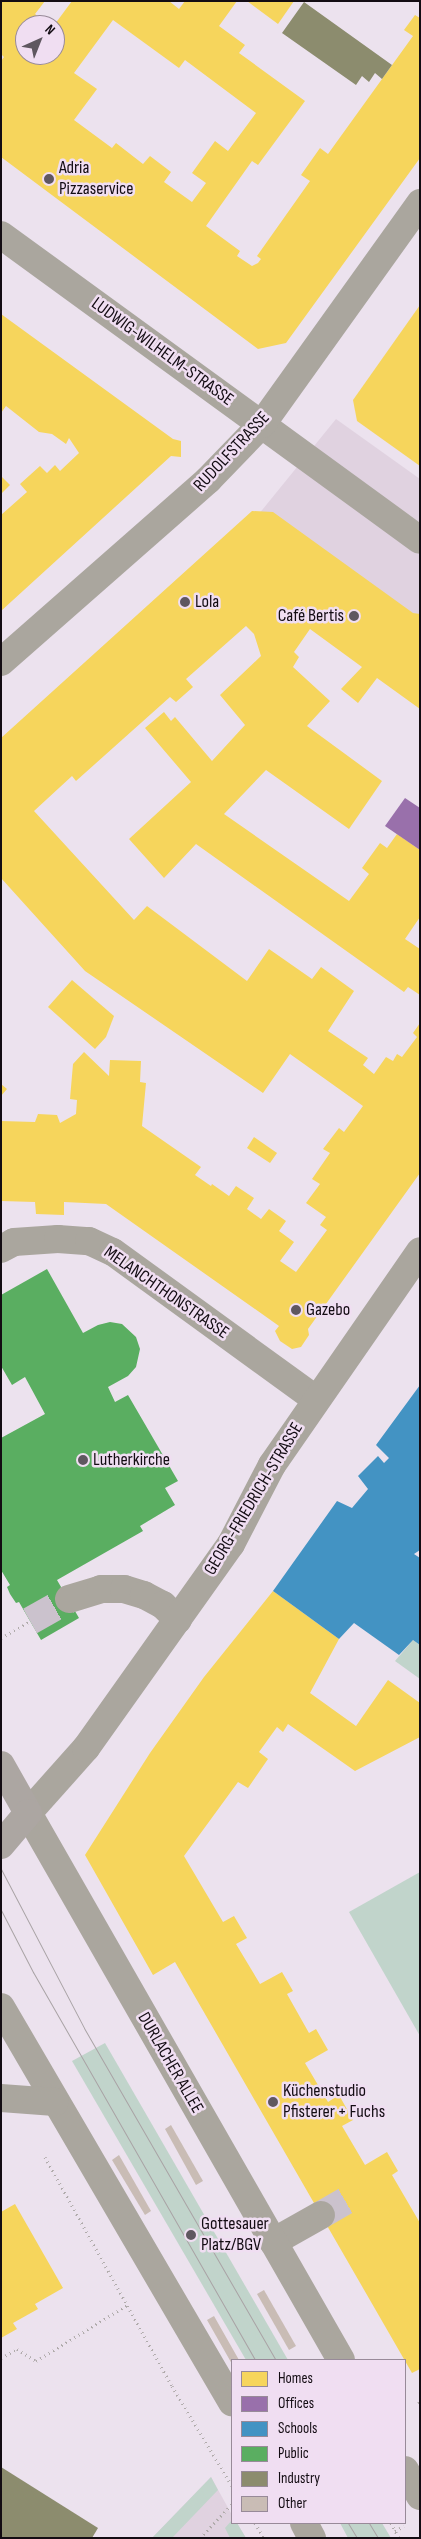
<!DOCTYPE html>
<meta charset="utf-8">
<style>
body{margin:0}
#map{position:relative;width:421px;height:2539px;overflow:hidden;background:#ece2ee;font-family:"Sofia Sans Condensed",sans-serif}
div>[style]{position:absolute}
.commercial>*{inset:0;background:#e0d2e0}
.green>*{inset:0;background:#c1d4cb}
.homes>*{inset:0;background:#f6d55c}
.offices>*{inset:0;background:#9970ab}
.schools>*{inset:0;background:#4393c3}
.public>*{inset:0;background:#5aae61}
.industry>*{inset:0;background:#8c8c6e}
.building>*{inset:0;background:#c9bcb5}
.minor-tunnel>*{height:28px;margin-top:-14px;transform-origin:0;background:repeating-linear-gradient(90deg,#cbc2cd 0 28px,transparent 0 42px)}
.path>*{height:3px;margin-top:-1.5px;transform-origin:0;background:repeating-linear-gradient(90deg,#b0abab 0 1px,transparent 0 5px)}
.minor>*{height:28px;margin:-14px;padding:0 14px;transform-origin:14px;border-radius:14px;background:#aaa69e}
.major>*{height:28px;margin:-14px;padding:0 14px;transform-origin:14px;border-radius:14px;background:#aca6a2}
.tram>*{height:1px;margin:-0.5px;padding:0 0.5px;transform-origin:0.5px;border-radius:0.5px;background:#a9a3a5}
.dots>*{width:14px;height:14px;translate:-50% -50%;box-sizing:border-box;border:2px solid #f0def2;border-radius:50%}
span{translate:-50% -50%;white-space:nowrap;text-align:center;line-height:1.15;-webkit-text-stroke:5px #f0def2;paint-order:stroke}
.poi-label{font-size:18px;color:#130c13}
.left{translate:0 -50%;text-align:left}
.right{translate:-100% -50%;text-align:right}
.street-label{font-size:18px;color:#130c13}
.frame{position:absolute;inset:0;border:2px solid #130c13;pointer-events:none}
.legend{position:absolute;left:231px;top:2359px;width:175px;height:165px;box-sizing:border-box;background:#f0def2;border:1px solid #988a99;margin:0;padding:6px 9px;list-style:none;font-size:15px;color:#130c13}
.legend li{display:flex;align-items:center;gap:10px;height:25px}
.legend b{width:25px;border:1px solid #988a99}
.north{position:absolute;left:15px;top:15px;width:50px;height:50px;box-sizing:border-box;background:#f0def2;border:1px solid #988a99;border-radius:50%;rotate:44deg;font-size:14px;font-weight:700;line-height:20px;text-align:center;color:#130c13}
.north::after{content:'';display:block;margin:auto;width:18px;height:22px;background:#5f5760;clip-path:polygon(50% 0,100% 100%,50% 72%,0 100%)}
</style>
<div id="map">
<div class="commercial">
<i style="clip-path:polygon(336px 419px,420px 479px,420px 672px,237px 541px)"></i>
<i style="clip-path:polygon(211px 2477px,232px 2515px,232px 2523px,237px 2523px,246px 2538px,152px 2538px)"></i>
</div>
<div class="green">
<i style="clip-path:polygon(413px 1640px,420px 1645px,420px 1679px,395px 1661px)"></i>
<i style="clip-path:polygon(420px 1872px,420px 2036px,349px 1912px)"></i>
<i style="clip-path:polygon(105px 2043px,146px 2114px,288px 2360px,246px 2360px,72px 2061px)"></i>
<i style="clip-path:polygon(211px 2477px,218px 2490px,172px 2538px,152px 2538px)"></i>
<i style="clip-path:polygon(232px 2520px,232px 2523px,237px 2523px,246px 2538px,230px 2538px,225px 2528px)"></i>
<i style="clip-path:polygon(340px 2523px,382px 2523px,391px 2538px,348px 2538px)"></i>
</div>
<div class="homes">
<i style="clip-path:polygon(evenodd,1px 1px,45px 1px,35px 14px,49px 25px,25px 25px,25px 55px,55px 55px,55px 24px,72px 1px,169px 1px,179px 9px,185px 1px,237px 1px,219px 26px,245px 45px,239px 53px,305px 101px,258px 165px,252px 161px,206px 226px,240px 251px,237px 256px,252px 266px,258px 263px,261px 259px,257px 256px,310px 181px,301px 175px,320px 148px,328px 154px,413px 36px,404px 30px,415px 15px,420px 18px,420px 158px,286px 343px,258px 349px,1px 157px,1px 61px,4px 57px,1px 54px,1px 1px,113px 20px,179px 68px,185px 60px,256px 113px,228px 151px,215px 141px,192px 173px,206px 183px,192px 202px,164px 182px,171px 172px,150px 156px,143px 164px,116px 143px,112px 148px,74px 120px,97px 89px,74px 73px,113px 20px)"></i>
<i style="clip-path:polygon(247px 1px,294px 1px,278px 24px)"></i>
<i style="clip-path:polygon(420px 305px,420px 466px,357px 421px,353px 400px)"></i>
<i style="clip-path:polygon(1px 314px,173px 439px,181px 441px,181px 457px,171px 456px,1px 611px,1px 515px,27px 492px,20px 484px,40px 466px,47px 473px,55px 465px,60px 471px,79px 453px,69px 438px,66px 444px,52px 434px,39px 432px,6px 406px,1px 413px)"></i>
<i style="clip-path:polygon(1px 476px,10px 485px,1px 494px)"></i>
<i style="clip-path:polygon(252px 511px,273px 512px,413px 613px,420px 614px,420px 709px,377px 678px,358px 703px,341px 689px,362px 667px,310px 629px,294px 652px,299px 657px,293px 667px,330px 701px,307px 726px,382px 781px,349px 829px,266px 770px,224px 814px,349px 901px,369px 874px,362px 868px,380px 843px,387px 848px,397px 834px,420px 850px,420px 917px,405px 939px,420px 949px,420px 995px,408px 987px,404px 992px,196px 844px,164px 878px,129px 839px,191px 782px,145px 728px,164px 712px,171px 721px,175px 717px,212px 761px,245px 725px,220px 695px,261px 656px,254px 634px,246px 626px,186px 679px,193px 687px,176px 702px,170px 697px,76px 781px,72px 776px,34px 811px,134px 920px,147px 906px,247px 981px,269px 949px,312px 979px,321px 967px,354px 991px,328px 1031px,368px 1058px,363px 1065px,374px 1074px,386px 1057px,393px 1061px,397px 1054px,402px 1057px,417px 1037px,413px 1033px,420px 1023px,420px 1173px,308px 1329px,309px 1335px,301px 1347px,292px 1349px,280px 1341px,275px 1331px,279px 1326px,106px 1204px,64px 1202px,64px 1215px,36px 1214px,35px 1202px,1px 1201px,1px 1121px,35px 1122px,38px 1114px,57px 1115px,60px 1123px,76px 1114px,77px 1100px,70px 1099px,73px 1064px,84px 1052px,109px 1076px,110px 1060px,141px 1061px,140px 1082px,146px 1083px,142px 1126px,201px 1167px,195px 1175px,211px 1186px,212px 1184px,229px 1196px,236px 1186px,254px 1198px,247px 1209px,261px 1219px,269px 1209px,286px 1221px,279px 1231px,294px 1242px,280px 1261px,296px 1272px,327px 1230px,320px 1225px,326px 1217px,306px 1203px,320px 1184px,312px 1179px,330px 1153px,323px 1149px,339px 1128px,344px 1132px,363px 1106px,290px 1054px,263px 1093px,85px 971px,1px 878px,1px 738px)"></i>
<i style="clip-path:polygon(72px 980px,114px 1016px,106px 1037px,95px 1049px,48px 1007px)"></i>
<i style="clip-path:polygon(1px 1084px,7px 1089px,1px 1096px)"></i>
<i style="clip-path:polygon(254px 1137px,277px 1153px,270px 1163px,247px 1148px)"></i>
<i style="clip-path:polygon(273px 1591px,339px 1639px,310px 1693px,356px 1726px,388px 1680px,420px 1703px,420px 1737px,355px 1771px,288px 1724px,283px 1732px,277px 1727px,259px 1752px,268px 1759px,248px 1788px,238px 1782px,184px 1856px,223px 1922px,234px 1916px,247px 1938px,236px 1944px,260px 1984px,282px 1972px,293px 1991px,287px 1994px,309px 2033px,316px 2029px,328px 2050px,305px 2063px,328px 2102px,339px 2095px,353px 2120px,342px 2126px,365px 2165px,387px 2152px,398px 2171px,392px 2175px,420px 2223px,420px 2369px,412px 2373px,175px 1962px,153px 1975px,85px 1855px,150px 1753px,204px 1677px)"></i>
<i style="clip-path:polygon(15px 2204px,63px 2288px,35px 2304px,38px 2309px,13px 2323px,17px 2329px,1px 2338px,1px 2212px)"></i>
</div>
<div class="offices">
<i style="clip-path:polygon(405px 798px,420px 808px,420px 850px,385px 826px)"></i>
</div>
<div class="schools">
<i style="clip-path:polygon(420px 1385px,420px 1550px,414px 1554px,420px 1558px,420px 1645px,413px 1640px,399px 1655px,354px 1623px,339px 1639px,273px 1591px,337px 1501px,352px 1508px,368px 1489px,358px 1476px,378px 1456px,384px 1463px,389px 1458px,376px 1445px)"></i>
</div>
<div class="public">
<i style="clip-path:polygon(47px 1269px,83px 1333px,98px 1325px,110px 1322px,122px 1324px,136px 1337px,140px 1349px,136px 1367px,128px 1376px,108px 1387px,115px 1402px,128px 1395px,178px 1481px,165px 1488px,175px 1505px,140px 1526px,143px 1531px,57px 1580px,79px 1618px,41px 1640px,19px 1602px,16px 1603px,10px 1594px,7px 1587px,10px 1585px,1px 1570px,1px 1438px,45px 1414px,25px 1377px,12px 1385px,1px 1366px,1px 1295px)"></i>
</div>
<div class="industry">
<i style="clip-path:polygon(304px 2px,392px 65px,382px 79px,375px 73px,369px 82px,362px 76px,356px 85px,282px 33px)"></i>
<i style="clip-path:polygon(1px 2467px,98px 2528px,92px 2538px,1px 2538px)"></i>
</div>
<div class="building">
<i style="clip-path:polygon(171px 2125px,203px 2181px,196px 2185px,165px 2129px)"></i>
<i style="clip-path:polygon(119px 2155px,151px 2211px,145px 2215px,112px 2160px)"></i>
<i style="clip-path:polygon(264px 2290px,296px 2346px,289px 2350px,257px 2294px)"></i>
<i style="clip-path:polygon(214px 2316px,239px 2360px,232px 2360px,232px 2364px,207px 2320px)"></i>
</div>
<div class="minor-tunnel">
<i style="left:30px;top:1621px;width:45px;rotate:-29.4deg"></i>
<i style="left:321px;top:2215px;width:38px;rotate:-30deg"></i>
</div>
<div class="path">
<i style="left:1px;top:1638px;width:34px;rotate:-30deg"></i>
<i style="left:45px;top:2157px;width:262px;rotate:61deg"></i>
<i style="left:172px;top:2386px;width:117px;rotate:59deg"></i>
<i style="left:1px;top:2358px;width:18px;rotate:-29deg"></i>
<i style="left:17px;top:2349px;width:22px;rotate:32deg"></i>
<i style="left:36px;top:2361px;width:107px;rotate:-31.6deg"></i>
<i style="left:418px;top:2403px;width:2px;rotate:-27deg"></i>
<i style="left:255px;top:2523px;width:17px;rotate:59deg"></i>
<i style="left:391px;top:2523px;width:17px;rotate:62deg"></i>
<i style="left:395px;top:2531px;width:10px;rotate:-29deg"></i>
<i style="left:200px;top:2538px;width:47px;rotate:-46.7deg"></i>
</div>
<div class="minor">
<i style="left:1px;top:235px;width:518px;rotate:36.05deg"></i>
<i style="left:1px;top:662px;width:276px;rotate:-41.3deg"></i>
<i style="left:208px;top:480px;width:78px;rotate:-46deg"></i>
<i style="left:262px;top:424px;width:272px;rotate:-54.4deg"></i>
<i style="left:1px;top:1249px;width:15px;rotate:-28deg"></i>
<i style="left:14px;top:1242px;width:44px;rotate:-3.9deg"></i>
<i style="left:58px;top:1239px;width:31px;rotate:4deg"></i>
<i style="left:89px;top:1241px;width:26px;rotate:25deg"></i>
<i style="left:113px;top:1252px;width:250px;rotate:36deg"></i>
<i style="left:69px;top:1599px;width:34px;rotate:-17deg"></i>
<i style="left:101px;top:1589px;width:23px"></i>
<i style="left:124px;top:1589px;width:21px;rotate:17deg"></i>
<i style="left:144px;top:1595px;width:21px;rotate:28deg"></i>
<i style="left:163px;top:1605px;width:21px;rotate:45deg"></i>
<i style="left:1px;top:2007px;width:458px;rotate:59.7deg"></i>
<i style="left:1px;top:2098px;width:54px;rotate:4.2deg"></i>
<i style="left:273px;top:2242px;width:55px;rotate:-29.4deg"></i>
<i style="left:341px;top:2360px;width:630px;rotate:-119.78deg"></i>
<i style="left:28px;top:1813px;width:87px;rotate:-48.3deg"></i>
<i style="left:86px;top:1748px;width:250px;rotate:-54.6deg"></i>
<i style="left:231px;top:1544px;width:89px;rotate:-62.6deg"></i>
<i style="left:272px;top:1465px;width:260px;rotate:-55.3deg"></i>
<i style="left:405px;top:2470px;width:30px;rotate:60deg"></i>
<i style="left:304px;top:2523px;width:17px;rotate:62deg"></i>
</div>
<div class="major">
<i style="left:1px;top:1765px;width:55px;rotate:60.6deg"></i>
<i style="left:28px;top:1813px;width:42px;rotate:130.2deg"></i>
</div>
<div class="tram">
<i style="left:1px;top:1869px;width:179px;rotate:62.4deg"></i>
<i style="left:84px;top:2028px;width:384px;rotate:60deg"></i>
<i style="left:1px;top:1910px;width:70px;rotate:62.7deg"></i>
<i style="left:33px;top:1972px;width:447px;rotate:60.2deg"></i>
<i style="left:348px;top:2523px;width:17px;rotate:59deg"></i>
<i style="left:369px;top:2523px;width:17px;rotate:59deg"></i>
</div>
<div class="dots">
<i style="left:49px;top:179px;background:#5f5760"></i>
<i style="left:185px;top:602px;background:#5f5760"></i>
<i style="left:354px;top:616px;background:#5f5760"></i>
<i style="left:296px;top:1310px;background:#5f5760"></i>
<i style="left:83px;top:1460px;background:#5f5760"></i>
<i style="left:273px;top:2102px;background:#5f5760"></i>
<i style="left:191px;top:2235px;background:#5f5760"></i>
</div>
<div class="poi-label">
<span class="left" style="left:59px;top:179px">Adria<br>Pizzaservice</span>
<span class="left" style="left:195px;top:602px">Lola</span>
<span class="right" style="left:344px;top:616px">Café Bertis</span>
<span class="left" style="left:306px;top:1310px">Gazebo</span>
<span class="left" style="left:93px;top:1460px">Lutherkirche</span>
<span class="left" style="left:283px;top:2102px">Küchenstudio<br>Pfisterer + Fuchs</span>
<span class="left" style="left:201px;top:2235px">Gottesauer<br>Platz/BGV</span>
</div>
<div class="street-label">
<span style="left:162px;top:352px;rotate:36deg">LUDWIG-WILHELM-STRASSE</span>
<span style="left:232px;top:452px;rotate:-47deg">RUDOLFSTRASSE</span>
<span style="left:166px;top:1293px;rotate:35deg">MELANCHTHONSTRASSE</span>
<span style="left:254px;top:1499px;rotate:-59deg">GEORG-FRIEDRICH-STRASSE</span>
<span style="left:170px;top:2063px;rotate:60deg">DURLACHER ALLEE</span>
</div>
<div class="frame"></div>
<ul class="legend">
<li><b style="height:14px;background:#f6d55c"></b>Homes</li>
<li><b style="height:14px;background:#9970ab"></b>Offices</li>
<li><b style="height:14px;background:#4393c3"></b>Schools</li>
<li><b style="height:14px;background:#5aae61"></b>Public</li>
<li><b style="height:14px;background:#8c8c6e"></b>Industry</li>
<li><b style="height:14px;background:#c9bcb5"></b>Other</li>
</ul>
<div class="north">N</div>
</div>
